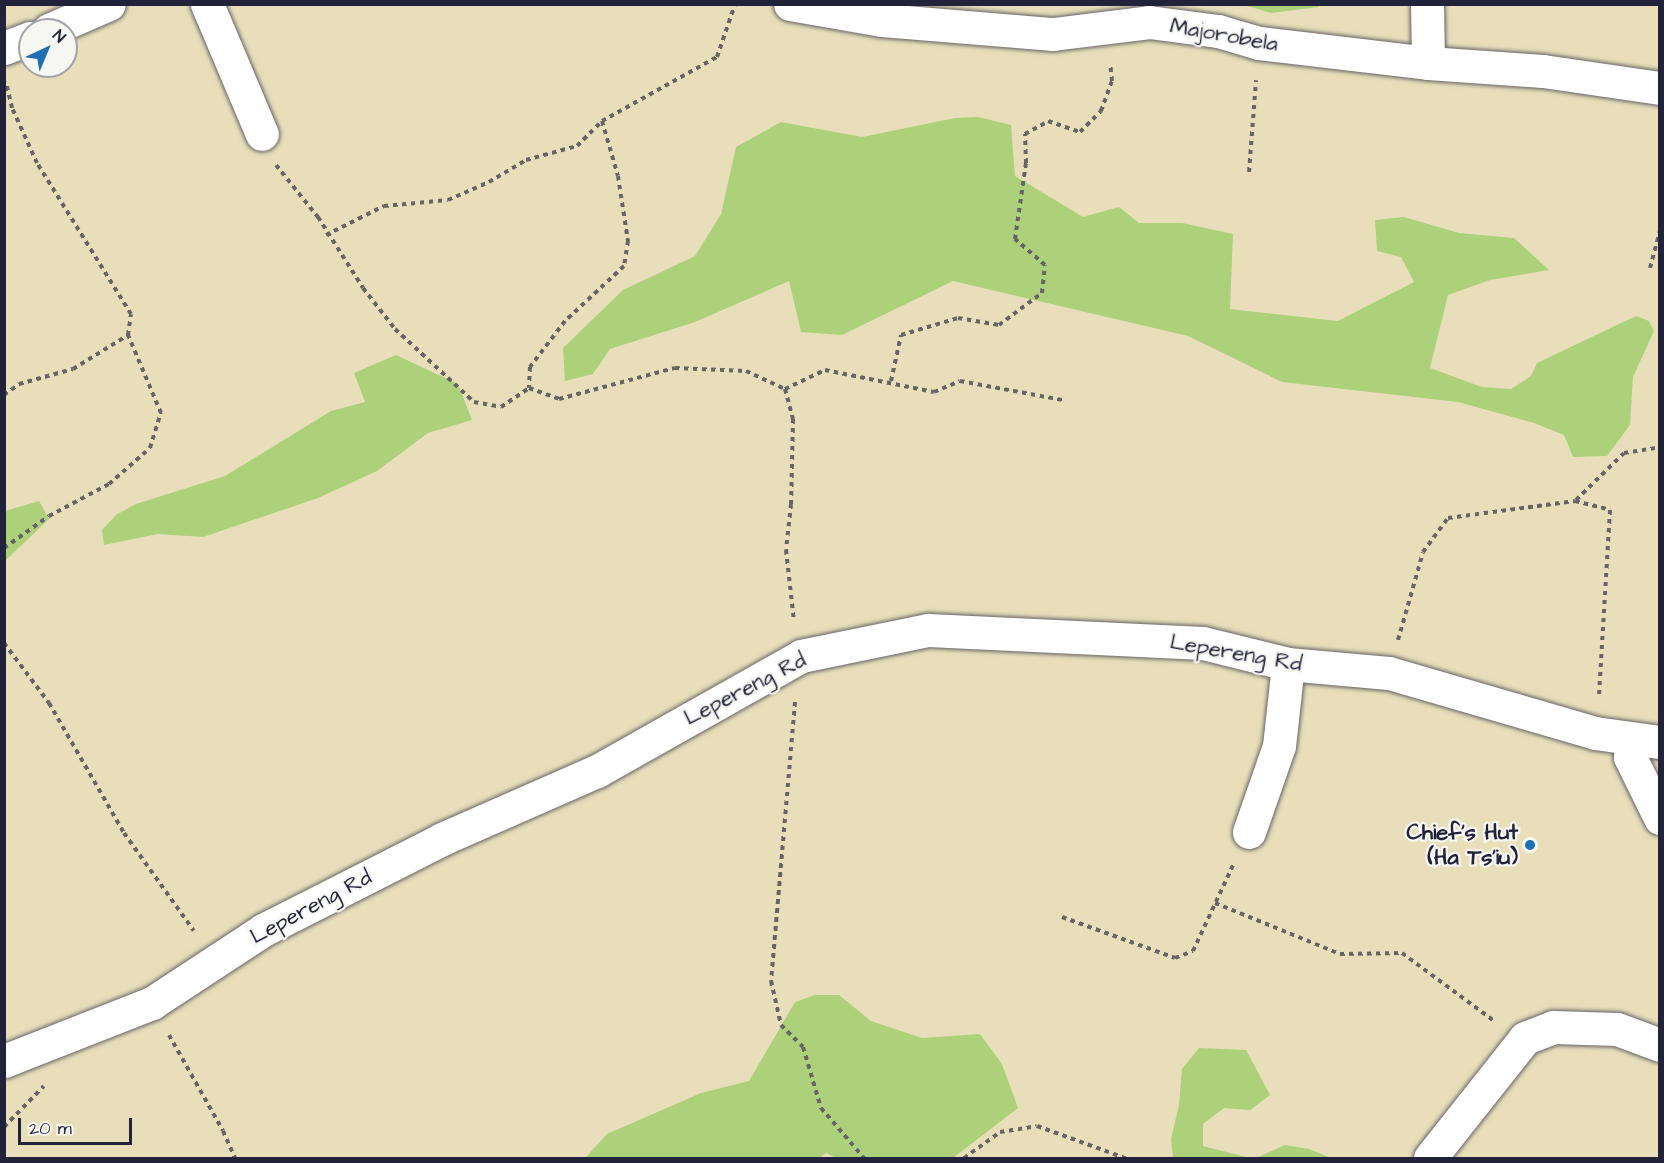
<!DOCTYPE html>
<style>
body{margin:0}
#map{position:relative;width:1664px;height:1163px;overflow:hidden;background:#e8dfba;font-family:"Architects Daughter",sans-serif}
div>[style]{position:absolute}
.green>*{inset:0;background:#acd17a}
.path>*{height:4px;margin-top:-2px;transform-origin:0;background:repeating-linear-gradient(90deg,#676467 0 4.5px,transparent 0 9px)}
.roads{filter:drop-shadow(0 0 2px #676467) drop-shadow(0 0 2px #676467)}
.minor>*{height:33px;margin:-16.5px;padding:0 16.5px;transform-origin:16.5px;border-radius:16.5px;background:#fff}
.dots>*{width:16px;height:16px;translate:-50% -50%;box-sizing:border-box;border:3px solid #f6f6f2;border-radius:50%}
span{translate:-50% -50%;white-space:nowrap;text-align:center;line-height:1.15;-webkit-text-stroke:4.5px #f6f6f2;paint-order:stroke}
.street-label{font-size:22px;color:#22223b}
.poi-label{font-size:22px;color:#22223b;font-weight:700}
.right{translate:-100% -50%;text-align:right}
.frame{position:absolute;inset:0;border:6px solid #22223b;pointer-events:none}
.north{position:absolute;left:18px;top:18px;width:60px;height:60px;box-sizing:border-box;background:#f6f6f2;border:2px solid #a1a1a9;border-radius:50%;rotate:44deg;font-size:16px;font-weight:700;line-height:24px;text-align:center;color:#22223b}
.north::after{content:'';display:block;margin:auto;width:21px;height:27px;background:#1f6fb2;clip-path:polygon(50% 0,100% 100%,50% 72%,0 100%)}
.scale{position:absolute;left:18px;top:1118px;width:114px;height:27px;box-sizing:border-box;border:3px solid #22223b;border-top:0;padding-left:8px;font-size:18px;line-height:21px;white-space:nowrap;color:#22223b;-webkit-text-stroke:4px #f6f6f2;paint-order:stroke}
</style>
<div id="map">
<div class="green">
<i style="clip-path:polygon(1315px 4px,1319px 7px,1271px 13px,1244px 5px)"></i>
<i style="clip-path:polygon(978px 117px,1011px 125px,1015px 176px,1083px 217px,1119px 207px,1139px 223px,1182px 223px,1233px 234px,1230px 309px,1338px 321px,1414px 282px,1401px 257px,1377px 251px,1375px 220px,1404px 217px,1459px 233px,1514px 238px,1549px 270px,1490px 280px,1448px 295px,1430px 368px,1482px 387px,1511px 389px,1531px 376px,1537px 363px,1636px 316px,1649px 321px,1654px 331px,1633px 377px,1630px 425px,1607px 456px,1573px 457px,1564px 435px,1534px 423px,1458px 402px,1282px 382px,1188px 336px,953px 281px,842px 335px,801px 332px,789px 281px,695px 322px,610px 349px,593px 374px,565px 381px,563px 348px,623px 290px,695px 256px,721px 214px,736px 147px,781px 122px,862px 137px,955px 118px)"></i>
<i style="clip-path:polygon(396px 355px,458px 384px,472px 420px,428px 433px,377px 471px,318px 498px,203px 537px,158px 534px,104px 545px,102px 530px,116px 515px,136px 504px,225px 476px,331px 411px,365px 402px,354px 373px)"></i>
<i style="clip-path:polygon(39px 501px,49px 519px,5px 561px,5px 511px)"></i>
<i style="clip-path:polygon(815px 995px,839px 995px,871px 1021px,922px 1038px,980px 1034px,1002px 1064px,1018px 1108px,953px 1158px,836px 1158px,826px 1153px,819px 1158px,586px 1157px,607px 1134px,701px 1093px,749px 1081px,795px 1002px)"></i>
<i style="clip-path:polygon(1199px 1048px,1246px 1050px,1270px 1095px,1250px 1110px,1224px 1108px,1203px 1124px,1203px 1146px,1250px 1158px,1173px 1158px,1171px 1139px,1179px 1105px,1182px 1069px)"></i>
<i style="clip-path:polygon(1285px 1145px,1309px 1149px,1331px 1158px,1256px 1158px)"></i>
</div>
<div class="path">
<i style="left:602px;top:121px;width:57px;rotate:73.8deg"></i>
<i style="left:618px;top:176px;width:66px;rotate:81.3deg"></i>
<i style="left:628px;top:241px;width:25px;rotate:99deg"></i>
<i style="left:624px;top:266px;width:81px;rotate:137deg"></i>
<i style="left:565px;top:321px;width:58px;rotate:127.3deg"></i>
<i style="left:530px;top:367px;width:21px;rotate:93deg"></i>
<i style="left:529px;top:388px;width:32px;rotate:20deg"></i>
<i style="left:559px;top:399px;width:120px;rotate:-15deg"></i>
<i style="left:675px;top:368px;width:71px;rotate:2.4deg"></i>
<i style="left:746px;top:371px;width:43px;rotate:24.8deg"></i>
<i style="left:785px;top:389px;width:31px;rotate:75deg"></i>
<i style="left:793px;top:419px;width:85px;rotate:91.3deg"></i>
<i style="left:791px;top:504px;width:46px;rotate:96.2deg"></i>
<i style="left:786px;top:550px;width:71px;rotate:83.6deg"></i>
<i style="left:276px;top:165px;width:67px;rotate:51.1deg"></i>
<i style="left:318px;top:217px;width:84px;rotate:57.6deg"></i>
<i style="left:363px;top:288px;width:52px;rotate:52deg"></i>
<i style="left:395px;top:329px;width:108px;rotate:42.7deg"></i>
<i style="left:474px;top:402px;width:27px;rotate:10deg"></i>
<i style="left:501px;top:407px;width:34px;rotate:-34deg"></i>
<i style="left:1249px;top:172px;width:92px;rotate:-85.6deg"></i>
<i style="left:326px;top:235px;width:65px;rotate:-26.6deg"></i>
<i style="left:384px;top:206px;width:64px;rotate:-5.4deg"></i>
<i style="left:448px;top:200px;width:45px;rotate:-23.7deg"></i>
<i style="left:489px;top:182px;width:43px;rotate:-30.7deg"></i>
<i style="left:526px;top:160px;width:53px;rotate:-15.4deg"></i>
<i style="left:577px;top:146px;width:35px;rotate:-45deg"></i>
<i style="left:602px;top:121px;width:132px;rotate:-29.1deg"></i>
<i style="left:717px;top:57px;width:56px;rotate:-71.2deg"></i>
<i style="left:1650px;top:268px;width:39px;rotate:-75deg"></i>
<i style="left:891px;top:381px;width:47px;rotate:-77.7deg"></i>
<i style="left:901px;top:335px;width:59px;rotate:-16.6deg"></i>
<i style="left:958px;top:318px;width:42px;rotate:9.7deg"></i>
<i style="left:999px;top:325px;width:54px;rotate:-36.7deg"></i>
<i style="left:1042px;top:293px;width:28px;rotate:-84deg"></i>
<i style="left:1045px;top:265px;width:40px;rotate:-139deg"></i>
<i style="left:1015px;top:239px;width:77px;rotate:-81.8deg"></i>
<i style="left:1026px;top:163px;width:29px;rotate:-92deg"></i>
<i style="left:1025px;top:134px;width:26px;rotate:-29deg"></i>
<i style="left:1048px;top:121px;width:34px;rotate:19deg"></i>
<i style="left:1080px;top:132px;width:30px;rotate:-45deg"></i>
<i style="left:1101px;top:111px;width:32px;rotate:-70deg"></i>
<i style="left:1112px;top:81px;width:18px;rotate:-96deg"></i>
<i style="left:785px;top:389px;width:44px;rotate:-25.4deg"></i>
<i style="left:825px;top:370px;width:111px;rotate:11.4deg"></i>
<i style="left:934px;top:392px;width:28px;rotate:-23deg"></i>
<i style="left:960px;top:381px;width:105px;rotate:10.5deg"></i>
<i style="left:4px;top:395px;width:19px;rotate:-36deg"></i>
<i style="left:19px;top:384px;width:56px;rotate:-15.5deg"></i>
<i style="left:73px;top:369px;width:65px;rotate:-31.7deg"></i>
<i style="left:1576px;top:500px;width:67px;rotate:-44.4deg"></i>
<i style="left:1624px;top:453px;width:36px;rotate:-9deg"></i>
<i style="left:4px;top:548px;width:55px;rotate:-35.4deg"></i>
<i style="left:49px;top:516px;width:68px;rotate:-28.1deg"></i>
<i style="left:109px;top:484px;width:55px;rotate:-41.3deg"></i>
<i style="left:150px;top:448px;width:37px;rotate:-73deg"></i>
<i style="left:161px;top:413px;width:85px;rotate:-112.9deg"></i>
<i style="left:128px;top:335px;width:21px;rotate:-82deg"></i>
<i style="left:131px;top:314px;width:178px;rotate:-121.9deg"></i>
<i style="left:37px;top:163px;width:60px;rotate:-114.4deg"></i>
<i style="left:12px;top:108px;width:27px;rotate:-103deg"></i>
<i style="left:1398px;top:640px;width:91px;rotate:-74.1deg"></i>
<i style="left:1423px;top:552px;width:42px;rotate:-53.7deg"></i>
<i style="left:1448px;top:518px;width:128px;rotate:-7.6deg"></i>
<i style="left:1575px;top:501px;width:36px;rotate:14deg"></i>
<i style="left:1610px;top:510px;width:187px;rotate:93.4deg"></i>
<i style="left:4px;top:643px;width:75px;rotate:53.1deg"></i>
<i style="left:49px;top:703px;width:150px;rotate:60deg"></i>
<i style="left:124px;top:833px;width:120px;rotate:54.5deg"></i>
<i style="left:795px;top:702px;width:280px;rotate:94.9deg"></i>
<i style="left:771px;top:981px;width:45px;rotate:77.2deg"></i>
<i style="left:781px;top:1025px;width:31px;rotate:45deg"></i>
<i style="left:803px;top:1047px;width:64px;rotate:73.6deg"></i>
<i style="left:821px;top:1108px;width:66px;rotate:49.3deg"></i>
<i style="left:1215px;top:903px;width:135px;rotate:22.2deg"></i>
<i style="left:1340px;top:954px;width:62px;rotate:-0.9deg"></i>
<i style="left:1402px;top:953px;width:113px;rotate:36.4deg"></i>
<i style="left:1062px;top:917px;width:120px;rotate:19.9deg"></i>
<i style="left:1175px;top:958px;width:19px;rotate:-21deg"></i>
<i style="left:1193px;top:951px;width:97px;rotate:-65deg"></i>
<i style="left:169px;top:1035px;width:110px;rotate:60.6deg"></i>
<i style="left:223px;top:1131px;width:30px;rotate:66deg"></i>
<i style="left:4px;top:1127px;width:57px;rotate:-45.7deg"></i>
<i style="left:964px;top:1158px;width:44px;rotate:-35.8deg"></i>
<i style="left:1000px;top:1132px;width:37px;rotate:-9deg"></i>
<i style="left:1037px;top:1126px;width:94px;rotate:20deg"></i>
</div>
<div class="roads">
<div class="minor">
<i style="left:207px;top:4px;width:141px;rotate:67.1deg"></i>
<i style="left:790px;top:4px;width:93px;rotate:9.9deg"></i>
<i style="left:882px;top:20px;width:172px;rotate:4.7deg"></i>
<i style="left:1053px;top:34px;width:97px;rotate:-7.1deg"></i>
<i style="left:1149px;top:22px;width:70px;rotate:7.4deg"></i>
<i style="left:1218px;top:31px;width:43px;rotate:16.3deg"></i>
<i style="left:1259px;top:43px;width:170px;rotate:6.7deg"></i>
<i style="left:1428px;top:63px;width:115px;rotate:4deg"></i>
<i style="left:1543px;top:71px;width:118px;rotate:8.3deg"></i>
<i style="left:1427px;top:4px;width:59px;rotate:89deg"></i>
<i style="left:49px;top:30px;width:65px;rotate:-23.4deg"></i>
<i style="left:4px;top:48px;width:28px;rotate:-21deg"></i>
<i style="left:1631px;top:739px;width:18px;rotate:93deg"></i>
<i style="left:1630px;top:757px;width:68px;rotate:63.8deg"></i>
<i style="left:1249px;top:832px;width:91px;rotate:-70.8deg"></i>
<i style="left:1279px;top:746px;width:82px;rotate:-83.7deg"></i>
<i style="left:4px;top:1061px;width:159px;rotate:-21.4deg"></i>
<i style="left:152px;top:1003px;width:133px;rotate:-33.3deg"></i>
<i style="left:263px;top:930px;width:201px;rotate:-26.9deg"></i>
<i style="left:442px;top:839px;width:169px;rotate:-23.7deg"></i>
<i style="left:597px;top:771px;width:234px;rotate:-29.4deg"></i>
<i style="left:801px;top:656px;width:130px;rotate:-11.6deg"></i>
<i style="left:928px;top:630px;width:275px;rotate:2.7deg"></i>
<i style="left:1203px;top:643px;width:88px;rotate:13.9deg"></i>
<i style="left:1288px;top:664px;width:101px;rotate:5.1deg"></i>
<i style="left:1389px;top:673px;width:215px;rotate:16.2deg"></i>
<i style="left:1595px;top:733px;width:66px;rotate:7.9deg"></i>
<i style="left:1430px;top:1158px;width:153px;rotate:-51.6deg"></i>
<i style="left:1525px;top:1038px;width:30px;rotate:-21deg"></i>
<i style="left:1553px;top:1027px;width:64px;rotate:1.8deg"></i>
<i style="left:1617px;top:1029px;width:46px;rotate:20.4deg"></i>
</div>
</div>
<div class="dots">
<i style="left:1530px;top:845px;background:#1f6fb2"></i>
</div>
<div class="street-label">
<span style="left:1224px;top:35px;rotate:10deg">Majorobela</span>
<span style="left:1236px;top:653px;rotate:10deg">Lepereng Rd</span>
<span style="left:745px;top:689px;rotate:-27deg">Lepereng Rd</span>
<span style="left:311px;top:907px;rotate:-28deg">Lepereng Rd</span>
</div>
<div class="poi-label">
<span class="right" style="left:1518px;top:845px">Chief's Hut<br>(Ha Ts'iu)</span>
</div>
<div class="frame"></div>
<div class="north">N</div>
<div class="scale">20 m</div>
</div>
